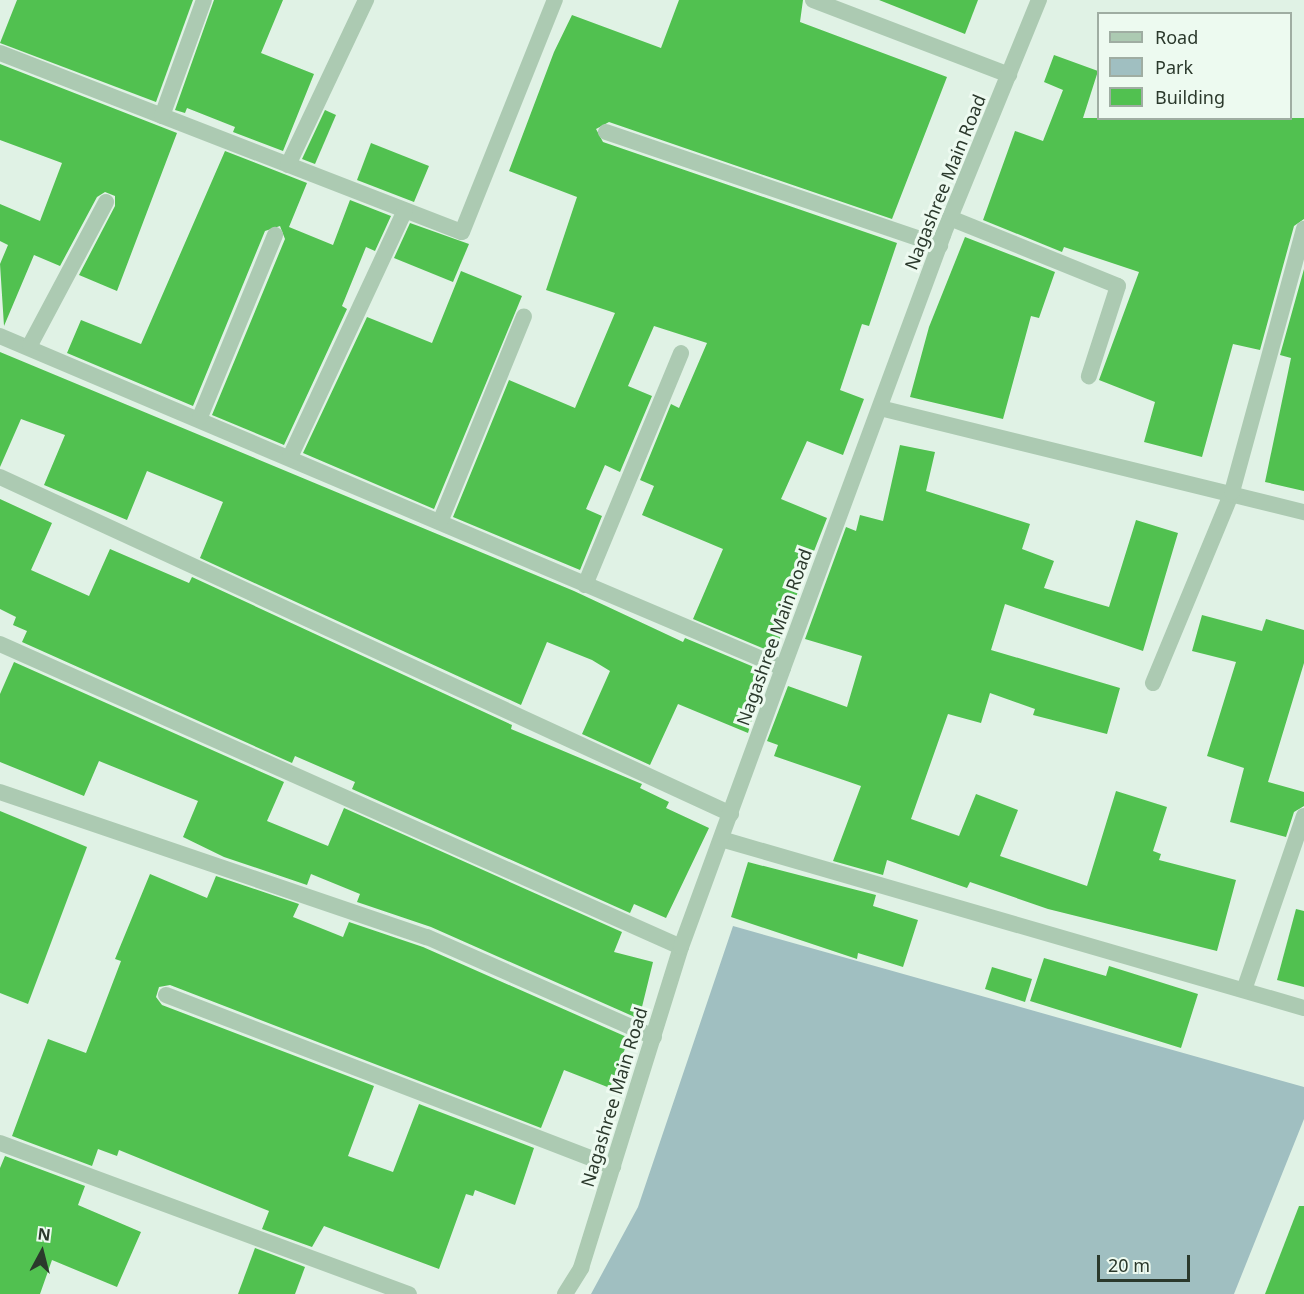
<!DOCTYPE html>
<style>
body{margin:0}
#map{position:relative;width:1304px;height:1294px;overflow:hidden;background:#e0f2e5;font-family:"Noto Sans",sans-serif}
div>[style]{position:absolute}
.green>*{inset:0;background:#a0bfc1}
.building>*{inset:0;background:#51c150}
.service>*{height:16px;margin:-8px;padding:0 8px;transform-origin:8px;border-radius:8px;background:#accab2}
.minor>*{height:16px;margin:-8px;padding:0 8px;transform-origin:8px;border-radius:8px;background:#accab2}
span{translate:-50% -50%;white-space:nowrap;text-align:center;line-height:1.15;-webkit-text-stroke:6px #edfaf0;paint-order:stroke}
.street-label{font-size:18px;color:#2b392c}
.legend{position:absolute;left:1097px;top:12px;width:195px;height:108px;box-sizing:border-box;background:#edfaf0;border:2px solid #9fada2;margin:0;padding:8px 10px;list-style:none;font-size:18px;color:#2b392c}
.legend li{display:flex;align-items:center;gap:12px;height:30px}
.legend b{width:30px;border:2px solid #9fada2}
.north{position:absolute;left:12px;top:1222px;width:60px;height:60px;-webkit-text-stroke:4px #edfaf0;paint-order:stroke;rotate:7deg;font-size:16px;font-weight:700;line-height:24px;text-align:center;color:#2b392c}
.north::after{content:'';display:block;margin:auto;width:21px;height:27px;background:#2b392c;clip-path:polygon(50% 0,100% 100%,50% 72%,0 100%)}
.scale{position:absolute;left:1097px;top:1255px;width:93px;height:27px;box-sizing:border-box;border:3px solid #2b392c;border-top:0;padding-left:8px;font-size:18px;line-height:21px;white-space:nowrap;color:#2b392c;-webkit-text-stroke:4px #edfaf0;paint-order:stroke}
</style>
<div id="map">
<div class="green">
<i style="clip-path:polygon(733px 926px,1304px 1087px,1304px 1119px,1234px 1294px,591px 1294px,638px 1207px)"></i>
</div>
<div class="building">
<i style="clip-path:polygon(17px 0,193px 0,156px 102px,0 43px)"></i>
<i style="clip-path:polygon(214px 0,283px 0,261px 53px,314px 74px,283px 151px,233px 132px,235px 127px,187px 108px,185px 113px,175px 110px)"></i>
<i style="clip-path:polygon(679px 0,803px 0,800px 22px,947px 77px,892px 219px,609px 122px,596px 129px,603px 142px,897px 243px,869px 326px,862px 324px,840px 390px,864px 399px,843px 455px,807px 441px,781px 499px,827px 518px,774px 653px,693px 619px,723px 549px,642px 515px,654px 486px,640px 480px,671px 404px,679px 408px,707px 343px,654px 326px,628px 386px,652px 396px,620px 472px,605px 465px,586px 509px,602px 516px,580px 570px,453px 517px,509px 380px,575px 408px,615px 313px,546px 290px,577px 197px,509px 171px,554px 52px,572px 15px,661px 48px)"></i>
<i style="clip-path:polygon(879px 0,978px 0,965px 34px)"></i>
<i style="clip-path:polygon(1054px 55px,1098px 71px,1083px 118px,1304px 118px,1304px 219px,1294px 226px,1260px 350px,1233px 344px,1202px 457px,1144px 442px,1155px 402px,1099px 380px,1139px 272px,1064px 247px,1062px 252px,983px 220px,1015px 131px,1043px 141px,1063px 90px,1044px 82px)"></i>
<i style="clip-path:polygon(0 64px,177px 133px,117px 291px,79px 275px,115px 206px,115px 196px,105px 192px,97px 197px,60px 266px,34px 255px,4px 326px,0 264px,8px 245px,0 241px,0 204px,40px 221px,62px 163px,0 140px)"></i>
<i style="clip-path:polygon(325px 110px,336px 115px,315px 164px,302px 159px)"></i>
<i style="clip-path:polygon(371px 143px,429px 166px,414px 202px,357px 180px)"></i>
<i style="clip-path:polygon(225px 151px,307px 183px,289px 227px,333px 245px,350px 200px,391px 216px,375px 251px,366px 247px,342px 306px,347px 309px,284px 445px,212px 415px,285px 239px,280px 226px,265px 231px,193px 406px,67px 353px,81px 320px,141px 344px)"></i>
<i style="clip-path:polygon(410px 223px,469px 244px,453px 282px,394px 258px)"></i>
<i style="clip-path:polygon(965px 237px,1055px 272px,1039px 318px,1031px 316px,1003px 419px,910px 397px,929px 327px)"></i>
<i style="clip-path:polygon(1304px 269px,1304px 491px,1265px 482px,1291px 358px,1280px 355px)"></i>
<i style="clip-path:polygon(461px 271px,522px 296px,434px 509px,303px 453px,367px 317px,432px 343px)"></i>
<i style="clip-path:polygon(0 352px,574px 591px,683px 642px,685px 638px,766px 672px,748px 733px,678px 704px,650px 765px,582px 734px,610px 671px,592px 660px,547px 642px,521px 705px,200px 558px,223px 502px,147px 471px,127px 520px,44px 485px,65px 435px,21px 419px,0 467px)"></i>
<i style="clip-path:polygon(900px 445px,935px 452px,926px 491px,1030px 524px,1022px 549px,1054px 561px,1044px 588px,1109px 607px,1136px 520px,1178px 533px,1143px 651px,1005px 604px,991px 650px,1120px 688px,1107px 734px,1033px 715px,1035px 709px,990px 693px,981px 723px,948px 714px,911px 819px,959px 836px,976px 794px,1018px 810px,1000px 856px,1087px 886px,1116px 791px,1167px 807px,1153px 851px,1161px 854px,1159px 860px,1236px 880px,1217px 951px,1048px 909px,970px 882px,967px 888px,887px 860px,883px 875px,833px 861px,861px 786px,774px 756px,778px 745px,767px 741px,788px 686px,847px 707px,862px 656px,805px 639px,846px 527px,856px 531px,860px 515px,883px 521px)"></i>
<i style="clip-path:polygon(0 499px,52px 523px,31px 570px,89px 596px,110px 549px,189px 583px,192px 577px,512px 725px,511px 729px,642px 784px,640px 788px,669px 802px,666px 808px,709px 828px,666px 918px,634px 904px,630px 913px,352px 789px,355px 782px,295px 756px,292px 763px,22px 642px,27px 631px,13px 625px,16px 617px,0 609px)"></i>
<i style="clip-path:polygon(1202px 615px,1262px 631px,1266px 619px,1304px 630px,1304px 663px,1268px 782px,1304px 792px,1304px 806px,1294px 812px,1286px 837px,1230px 822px,1244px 768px,1207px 756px,1236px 662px,1192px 651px)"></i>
<i style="clip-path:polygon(14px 662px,284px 782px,267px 821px,328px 846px,344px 808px,622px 932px,614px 952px,653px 962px,641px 1011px,637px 1018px,431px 927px,357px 902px,360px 894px,311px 874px,307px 885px,224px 857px,183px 837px,198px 801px,99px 761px,84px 796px,0 762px,0 694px)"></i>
<i style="clip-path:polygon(0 811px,87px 847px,28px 1004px,0 993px)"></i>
<i style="clip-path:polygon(748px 862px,876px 895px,873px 906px,918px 920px,903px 967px,858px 953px,857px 959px,731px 917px)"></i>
<i style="clip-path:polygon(150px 874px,207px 898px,216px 876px,299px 904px,293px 917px,343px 937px,349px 922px,423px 947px,629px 1038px,610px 1088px,564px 1070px,541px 1128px,170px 985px,159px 987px,156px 997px,162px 1005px,374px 1086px,348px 1156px,393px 1172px,419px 1104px,534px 1148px,515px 1205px,475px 1190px,473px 1196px,466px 1194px,439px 1269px,324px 1226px,312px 1247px,262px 1229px,269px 1211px,119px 1150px,117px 1156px,98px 1149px,92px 1166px,12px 1136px,48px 1039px,86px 1053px,121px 961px,115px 959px)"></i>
<i style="clip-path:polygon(1296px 909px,1304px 911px,1304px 987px,1277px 980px)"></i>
<i style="clip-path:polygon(1044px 958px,1106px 976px,1109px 966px,1198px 994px,1181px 1048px,1030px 1001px)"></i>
<i style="clip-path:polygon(992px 967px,1032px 979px,1025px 1002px,985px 989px)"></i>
<i style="clip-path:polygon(5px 1156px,85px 1186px,78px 1205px,141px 1232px,117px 1287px,52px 1260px,40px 1294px,0 1294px,0 1168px)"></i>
<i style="clip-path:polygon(1299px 1206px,1304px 1206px,1304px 1294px,1265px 1294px)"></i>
<i style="clip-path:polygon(255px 1248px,305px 1267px,295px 1294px,238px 1294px)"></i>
</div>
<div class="service">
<i style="left:1153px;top:683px;width:207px;rotate:-67.5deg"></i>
</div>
<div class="minor">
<i style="left:813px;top:0;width:210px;rotate:20.9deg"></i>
<i style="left:0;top:53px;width:495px;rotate:21.2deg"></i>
<i style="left:462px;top:232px;width:250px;rotate:-68.2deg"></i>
<i style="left:162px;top:116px;width:123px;rotate:-70.1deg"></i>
<i style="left:606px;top:132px;width:353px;rotate:18.8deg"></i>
<i style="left:288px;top:165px;width:183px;rotate:-64.7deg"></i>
<i style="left:950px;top:218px;width:181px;rotate:22deg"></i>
<i style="left:1118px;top:286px;width:95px;rotate:107.9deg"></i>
<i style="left:0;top:336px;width:850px;rotate:22.98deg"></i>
<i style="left:30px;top:345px;width:162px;rotate:-62deg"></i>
<i style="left:880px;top:408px;width:437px;rotate:13.8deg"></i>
<i style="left:200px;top:417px;width:197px;rotate:-67.6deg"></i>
<i style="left:290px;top:457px;width:272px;rotate:-65deg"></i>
<i style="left:0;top:477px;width:805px;rotate:24.75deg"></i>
<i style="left:1232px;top:492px;width:273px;rotate:-74.7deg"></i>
<i style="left:440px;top:522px;width:222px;rotate:-67.8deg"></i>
<i style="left:585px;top:585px;width:251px;rotate:-67.5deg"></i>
<i style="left:0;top:644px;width:745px;rotate:23.99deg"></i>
<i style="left:0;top:792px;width:451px;rotate:18.8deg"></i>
<i style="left:427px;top:937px;width:248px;rotate:23.8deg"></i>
<i style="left:721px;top:839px;width:607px;rotate:16.17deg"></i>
<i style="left:1244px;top:990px;width:184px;rotate:-71deg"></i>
<i style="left:166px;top:995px;width:479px;rotate:21deg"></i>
<i style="left:0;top:1143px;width:436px;rotate:20.3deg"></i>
<i style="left:565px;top:1294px;width:31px;rotate:-58deg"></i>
<i style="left:581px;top:1268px;width:336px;rotate:-72.7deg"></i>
<i style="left:681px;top:947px;width:297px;rotate:-69.9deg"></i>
<i style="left:783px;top:668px;width:462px;rotate:-69.7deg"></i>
<i style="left:943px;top:235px;width:254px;rotate:-67.8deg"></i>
</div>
<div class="street-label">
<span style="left:945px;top:182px;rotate:-68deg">Nagashree Main Road</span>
<span style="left:774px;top:637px;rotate:-70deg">Nagashree Main Road</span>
<span style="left:614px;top:1097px;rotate:-73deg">Nagashree Main Road</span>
</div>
<ul class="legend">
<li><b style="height:8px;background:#accab2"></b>Road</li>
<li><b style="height:16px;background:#a0bfc1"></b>Park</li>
<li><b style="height:16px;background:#51c150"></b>Building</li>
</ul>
<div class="north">N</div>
<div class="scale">20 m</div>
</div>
